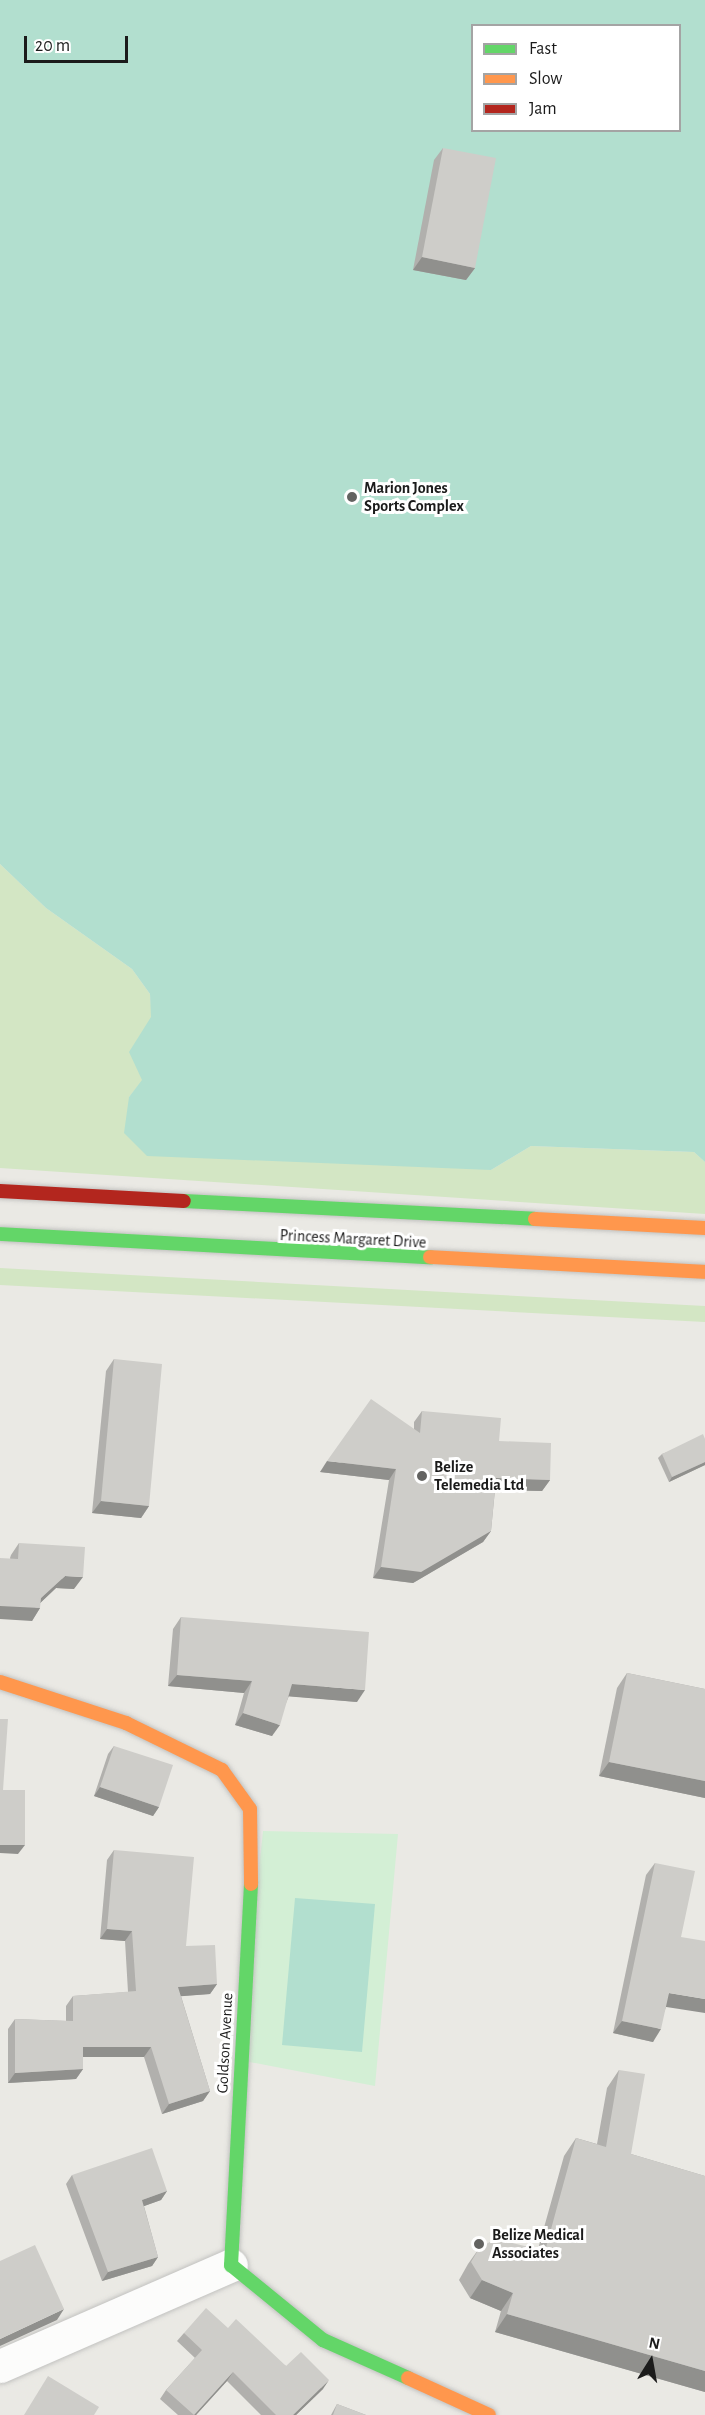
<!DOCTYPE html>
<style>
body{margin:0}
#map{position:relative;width:705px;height:2415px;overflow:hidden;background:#eae9e4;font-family:"Alegreya Sans",sans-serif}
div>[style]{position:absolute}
.grass>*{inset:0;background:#d3e6c4}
.park>*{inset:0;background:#d3efd5}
.pitch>*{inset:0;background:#b2dfcf}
.roads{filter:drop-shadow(0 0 2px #c2c2c0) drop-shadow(0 0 2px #c2c2c0)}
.street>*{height:33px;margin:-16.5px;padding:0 16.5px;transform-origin:16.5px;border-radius:16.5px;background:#fcfcfb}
.fast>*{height:14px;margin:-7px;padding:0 7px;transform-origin:7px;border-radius:7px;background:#63d668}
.slow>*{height:14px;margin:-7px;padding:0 7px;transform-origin:7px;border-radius:7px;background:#ff974d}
.jam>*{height:14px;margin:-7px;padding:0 7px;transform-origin:7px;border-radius:7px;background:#b3261e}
.wall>*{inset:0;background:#b1b0ad}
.shaded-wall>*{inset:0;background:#90908d}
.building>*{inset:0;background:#cecdc9}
.dots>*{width:16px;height:16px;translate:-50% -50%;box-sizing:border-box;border:3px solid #fff;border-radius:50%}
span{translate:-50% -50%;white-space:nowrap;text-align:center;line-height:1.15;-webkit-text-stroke:6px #fff;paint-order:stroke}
.poi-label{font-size:16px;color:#1b1b1b;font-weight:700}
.left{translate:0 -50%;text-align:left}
.street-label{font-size:16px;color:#1b1b1b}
.legend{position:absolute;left:471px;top:24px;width:210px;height:108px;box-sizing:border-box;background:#fff;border:2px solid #a4a4a4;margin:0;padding:8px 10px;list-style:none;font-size:18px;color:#1b1b1b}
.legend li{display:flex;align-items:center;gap:12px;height:30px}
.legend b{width:30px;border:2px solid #a4a4a4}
.north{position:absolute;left:621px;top:2331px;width:60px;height:60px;-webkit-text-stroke:4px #fff;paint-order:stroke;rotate:11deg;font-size:16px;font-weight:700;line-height:24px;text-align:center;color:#1b1b1b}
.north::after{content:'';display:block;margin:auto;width:21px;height:27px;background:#1b1b1b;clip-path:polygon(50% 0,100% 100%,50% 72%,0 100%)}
.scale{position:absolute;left:24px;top:36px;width:104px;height:27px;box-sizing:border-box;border:3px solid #1b1b1b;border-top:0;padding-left:8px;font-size:18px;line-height:21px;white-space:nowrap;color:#1b1b1b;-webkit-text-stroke:4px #fff;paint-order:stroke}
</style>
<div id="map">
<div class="grass">
<i style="clip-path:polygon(0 864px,46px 908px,132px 969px,150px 994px,152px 1017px,130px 1052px,143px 1080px,129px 1097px,491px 1170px,531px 1146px,694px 1152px,705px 1162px,705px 1214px,0 1168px)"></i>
<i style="clip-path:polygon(0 1268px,705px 1306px,705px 1322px,0 1285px)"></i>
</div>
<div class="park">
<i style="clip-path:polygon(263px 1831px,398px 1834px,375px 2086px,239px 2060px)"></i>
</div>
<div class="pitch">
<i style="clip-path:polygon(evenodd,0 0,705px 0,705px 1162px,694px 1152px,531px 1146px,491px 1170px,147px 1156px,124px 1133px,129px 1097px,142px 1080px,129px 1052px,151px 1017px,150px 994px,132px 969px,46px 908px,0 864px,0 0,472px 26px,680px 26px,680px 130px,472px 130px,472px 26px)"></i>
<i style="clip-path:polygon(295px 1898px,375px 1904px,362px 2052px,282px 2045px)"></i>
</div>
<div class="roads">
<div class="street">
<i style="left:0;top:2366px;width:252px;rotate:-23.6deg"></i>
</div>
<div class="fast">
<i style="left:184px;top:1201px;width:351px;rotate:2.9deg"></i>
<i style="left:0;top:1234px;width:431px;rotate:3.1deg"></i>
<i style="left:251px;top:1884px;width:382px;rotate:93deg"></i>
<i style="left:231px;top:2265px;width:119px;rotate:39.2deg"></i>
<i style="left:323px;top:2340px;width:93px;rotate:24.1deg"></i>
</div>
<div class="slow">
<i style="left:535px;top:1219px;width:170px;rotate:3deg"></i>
<i style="left:430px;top:1257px;width:275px;rotate:3.1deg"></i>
<i style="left:0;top:1682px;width:133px;rotate:18deg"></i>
<i style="left:126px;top:1723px;width:107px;rotate:26.1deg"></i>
<i style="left:222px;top:1770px;width:48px;rotate:54.3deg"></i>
<i style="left:250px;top:1809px;width:75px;rotate:89.2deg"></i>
<i style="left:408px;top:2378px;width:89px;rotate:24.6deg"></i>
</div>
<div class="jam">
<i style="left:0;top:1191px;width:184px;rotate:3.1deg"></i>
</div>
</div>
<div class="wall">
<i style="clip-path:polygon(443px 148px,475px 268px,466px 280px,413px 270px,434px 160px)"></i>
<i style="clip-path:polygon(114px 1359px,149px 1506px,141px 1518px,92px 1513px,106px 1371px)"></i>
<i style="clip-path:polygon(422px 1411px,499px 1441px,550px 1480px,542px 1491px,495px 1490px,491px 1531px,483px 1542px,413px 1583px,373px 1578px,389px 1480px,320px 1472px,414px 1429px,414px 1422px)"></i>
<i style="clip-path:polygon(705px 1439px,705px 1465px,669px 1482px,658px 1458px,662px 1454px)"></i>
<i style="clip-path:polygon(19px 1543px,74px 1589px,56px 1588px,40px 1603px,40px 1608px,32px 1621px,10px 1558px,11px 1555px)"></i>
<i style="clip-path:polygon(181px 1617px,357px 1702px,289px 1696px,272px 1736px,235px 1725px,244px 1693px,168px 1686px,173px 1629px)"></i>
<i style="clip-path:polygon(627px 1673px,705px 1689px,705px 1798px,599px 1776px,617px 1688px)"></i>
<i style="clip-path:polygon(114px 1746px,159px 1807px,153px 1816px,94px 1796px,108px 1754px)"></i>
<i style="clip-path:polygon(114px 1850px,186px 1946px,217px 1984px,210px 1994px,181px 1996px,210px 2091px,203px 2101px,162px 2114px,144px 2057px,83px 2057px,83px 2069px,76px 2079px,8px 2083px,8px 2029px,15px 2019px,66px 2021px,66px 2006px,73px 1996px,128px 1992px,125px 1941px,100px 1939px,107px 1860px)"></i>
<i style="clip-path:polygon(655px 1863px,666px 2007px,653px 2042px,613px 2033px,646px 1875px)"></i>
<i style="clip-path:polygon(619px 2070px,631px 2154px,705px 2176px,705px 2392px,495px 2332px,501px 2311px,470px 2298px,459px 2280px,468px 2264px,480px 2247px,538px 2249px,564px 2156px,576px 2138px,597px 2144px,607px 2088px)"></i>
<i style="clip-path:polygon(72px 2175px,167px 2191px,161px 2200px,144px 2206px,158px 2257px,152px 2266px,102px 2281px,66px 2184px)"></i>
<i style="clip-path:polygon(228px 2328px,286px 2366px,323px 2389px,296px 2415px,261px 2415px,227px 2381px,196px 2415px,178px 2415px,160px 2399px,166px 2390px,195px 2358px,177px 2341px,184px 2333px)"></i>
<i style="clip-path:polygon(337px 2404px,366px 2415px,331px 2415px)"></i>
</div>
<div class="shaded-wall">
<i style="clip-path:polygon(422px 257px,475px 268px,466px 280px,413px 270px)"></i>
<i style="clip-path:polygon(327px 1461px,396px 1469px,389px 1480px,320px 1472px)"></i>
<i style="clip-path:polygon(705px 1462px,705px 1465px,669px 1482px,672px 1477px)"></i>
<i style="clip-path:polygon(496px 1478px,550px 1480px,542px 1491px,488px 1490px)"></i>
<i style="clip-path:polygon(101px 1501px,149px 1506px,141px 1518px,92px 1513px)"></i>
<i style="clip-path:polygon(491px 1531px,483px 1542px,413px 1583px,373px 1578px,381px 1567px)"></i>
<i style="clip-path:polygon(65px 1576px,83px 1577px,74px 1589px,56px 1588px,35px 1608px,40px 1608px,32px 1621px,0 1619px,0 1606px,41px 1598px)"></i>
<i style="clip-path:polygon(177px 1675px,252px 1681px,244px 1693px,168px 1686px)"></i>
<i style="clip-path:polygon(292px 1684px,365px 1690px,357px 1702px,284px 1696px)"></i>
<i style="clip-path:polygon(243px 1713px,280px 1725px,272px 1736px,235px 1725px)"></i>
<i style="clip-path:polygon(609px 1762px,705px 1781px,705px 1798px,599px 1776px)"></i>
<i style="clip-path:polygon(100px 1787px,159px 1807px,153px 1816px,94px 1796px)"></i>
<i style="clip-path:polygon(0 1845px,25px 1845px,18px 1854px,0 1853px)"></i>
<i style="clip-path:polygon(107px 1929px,132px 1931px,125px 1941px,100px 1939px)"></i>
<i style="clip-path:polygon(217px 1984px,210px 1994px,171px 1997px,178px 1987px)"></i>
<i style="clip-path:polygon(669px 1993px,705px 1999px,705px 2013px,660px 2006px)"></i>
<i style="clip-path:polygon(622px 2021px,661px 2029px,653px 2042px,613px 2033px)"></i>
<i style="clip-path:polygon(83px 2047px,151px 2047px,144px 2057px,76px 2057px)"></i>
<i style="clip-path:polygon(83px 2069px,76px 2079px,8px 2083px,15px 2073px)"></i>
<i style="clip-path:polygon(210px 2091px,203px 2101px,162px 2114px,169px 2104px)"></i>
<i style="clip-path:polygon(167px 2191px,161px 2200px,136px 2209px,142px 2200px)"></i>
<i style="clip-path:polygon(158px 2257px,152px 2266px,102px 2281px,108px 2272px)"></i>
<i style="clip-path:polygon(482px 2280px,513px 2293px,501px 2311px,470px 2298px)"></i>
<i style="clip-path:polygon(64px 2309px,57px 2320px,0 2346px,0 2339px)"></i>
<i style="clip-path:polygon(507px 2314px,705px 2371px,705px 2392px,495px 2332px)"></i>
<i style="clip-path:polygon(233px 2372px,227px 2381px,196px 2415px,194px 2415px)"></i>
<i style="clip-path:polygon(329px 2380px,323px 2389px,296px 2415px,293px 2415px)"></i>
</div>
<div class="building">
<i style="clip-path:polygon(443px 148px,496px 158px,475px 268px,422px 257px)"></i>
<i style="clip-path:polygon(114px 1359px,162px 1364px,149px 1506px,101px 1501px)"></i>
<i style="clip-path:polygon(371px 1399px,420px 1433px,422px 1411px,501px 1418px,499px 1441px,551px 1443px,550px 1480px,496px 1478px,491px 1531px,421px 1572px,381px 1567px,396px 1469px,327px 1461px)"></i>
<i style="clip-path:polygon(703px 1434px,705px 1439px,705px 1462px,672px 1477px,662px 1454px)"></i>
<i style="clip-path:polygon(19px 1543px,85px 1547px,83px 1577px,65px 1576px,41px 1598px,40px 1608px,0 1606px,0 1558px,18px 1559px)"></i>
<i style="clip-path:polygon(181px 1617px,369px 1632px,365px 1690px,292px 1684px,280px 1725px,243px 1713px,252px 1681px,177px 1675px)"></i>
<i style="clip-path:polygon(627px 1673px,705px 1689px,705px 1781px,609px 1762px)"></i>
<i style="clip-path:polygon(0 1719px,8px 1719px,3px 1790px,25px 1790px,25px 1845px,0 1845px)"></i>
<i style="clip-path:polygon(114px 1746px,173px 1765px,159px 1807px,100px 1787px)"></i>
<i style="clip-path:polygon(114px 1850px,194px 1857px,186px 1946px,215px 1945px,217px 1984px,178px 1987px,210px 2091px,169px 2104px,151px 2047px,83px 2047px,83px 2069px,15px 2073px,15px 2019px,73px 2021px,73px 1996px,136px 1991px,132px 1931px,107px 1929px)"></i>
<i style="clip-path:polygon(655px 1863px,695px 1871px,681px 1937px,705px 1941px,705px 1999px,669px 1993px,661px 2029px,622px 2021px)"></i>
<i style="clip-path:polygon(619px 2070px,645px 2074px,631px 2154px,705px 2176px,705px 2371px,507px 2314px,513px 2293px,482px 2280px,471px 2262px,480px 2247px,496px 2239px,545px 2251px,576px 2138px,606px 2147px)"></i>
<i style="clip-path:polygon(152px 2148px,167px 2191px,142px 2200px,158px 2257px,108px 2272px,72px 2175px)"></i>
<i style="clip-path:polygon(35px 2245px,64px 2309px,0 2339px,0 2261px)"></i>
<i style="clip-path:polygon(206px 2308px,228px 2328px,236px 2319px,286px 2366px,301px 2352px,329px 2380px,293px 2415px,276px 2415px,233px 2372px,194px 2415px,166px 2390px,202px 2350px,184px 2333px)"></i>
<i style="clip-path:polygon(48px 2376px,99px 2407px,94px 2415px,24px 2415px)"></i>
<i style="clip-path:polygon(337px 2404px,366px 2415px,333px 2415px)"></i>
</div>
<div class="dots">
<i style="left:352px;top:497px;background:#636361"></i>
<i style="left:422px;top:1476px;background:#636361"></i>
<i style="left:479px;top:2244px;background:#636361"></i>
</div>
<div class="poi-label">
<span class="left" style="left:364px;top:497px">Marion Jones<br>Sports Complex</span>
<span class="left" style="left:434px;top:1476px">Belize<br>Telemedia Ltd</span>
<span class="left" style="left:492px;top:2244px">Belize Medical<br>Associates</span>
</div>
<div class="street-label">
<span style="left:353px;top:1239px;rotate:3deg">Princess Margaret Drive</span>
<span style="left:225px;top:2043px;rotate:-87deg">Goldson Avenue</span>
</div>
<ul class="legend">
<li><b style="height:8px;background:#63d668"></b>Fast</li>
<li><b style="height:8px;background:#ff974d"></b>Slow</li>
<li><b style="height:8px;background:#b3261e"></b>Jam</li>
</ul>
<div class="north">N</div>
<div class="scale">20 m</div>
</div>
